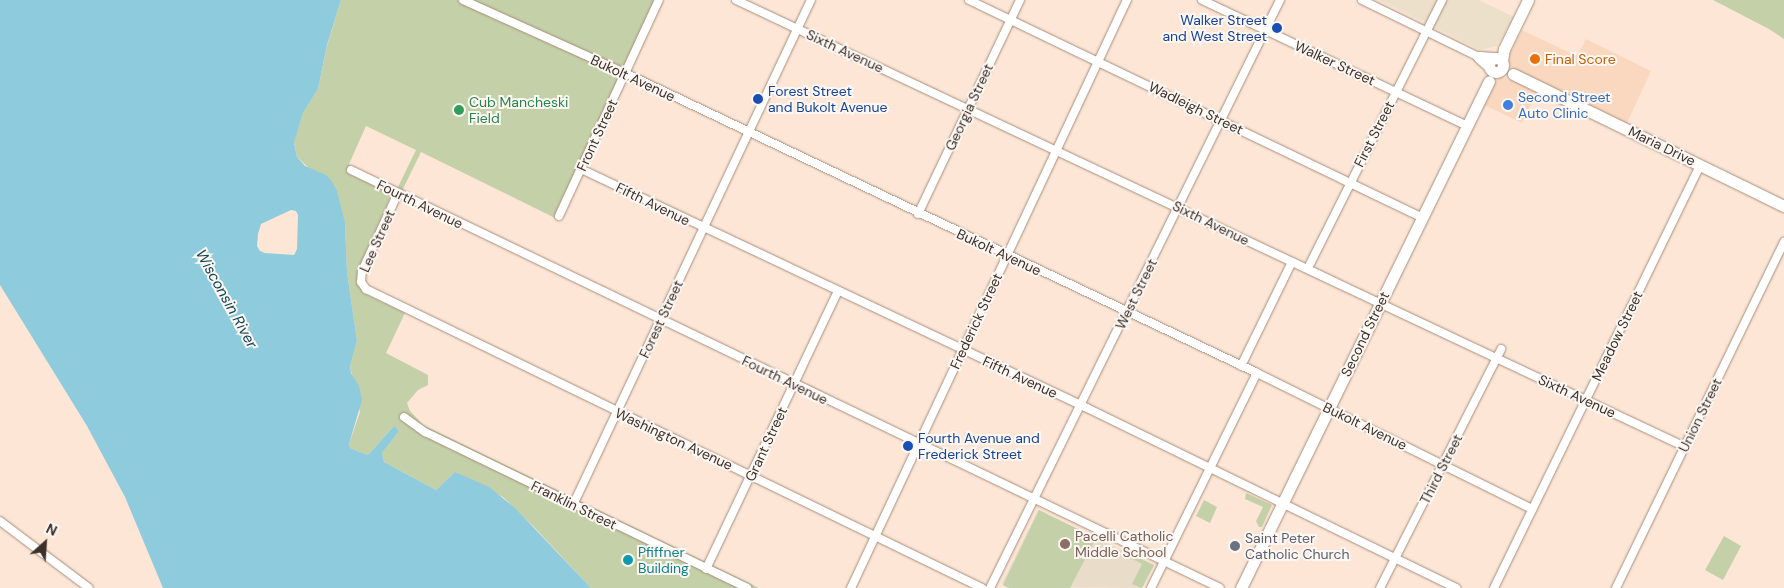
<!DOCTYPE html>
<style>
body{margin:0}
#map{position:relative;width:1784px;height:588px;overflow:hidden;background:#fde6d6;font-family:"DM Sans",sans-serif}
div>[style]{position:absolute}
.built>*{inset:0;background:#fad8bf}
.industrial>*{inset:0;background:#ece0cb}
.education>*{inset:0;background:#e9dcc9}
.green>*{inset:0;background:#c4d0a8}
.water>*{inset:0;background:#8dcbdd}
.roads{filter:drop-shadow(0 0 1px #a78d7a) drop-shadow(0 0 1px #a78d7a)}
.street>*{height:8px;margin:-4px;padding:0 4px;transform-origin:4px;border-radius:4px;background:#fff}
.secondary>*{height:11px;margin:-5.5px;padding:0 5.5px;transform-origin:5.5px;border-radius:5.5px;background:#fff}
.secondary>.ring{margin:-5.5px;padding:0;box-sizing:content-box;background:none;border:11px solid #fff;border-radius:50%}
.dots>*{width:14px;height:14px;translate:-50% -50%;box-sizing:border-box;border:2px solid #fdf7f3;border-radius:50%}
span{translate:-50% -50%;white-space:nowrap;text-align:center;line-height:1.15;-webkit-text-stroke:4px #fdf7f3;paint-order:stroke}
.transit-label{font-size:14px;color:#164399}
.right{translate:-100% -50%;text-align:right}
.left{translate:0 -50%;text-align:left}
.street-label{font-size:14px;color:#3c3129}
.food-label{font-size:14px;color:#c56008}
.shop-label{font-size:14px;color:#366cbe}
.leisure-label{font-size:14px;color:#27864d}
.education-label{font-size:14px;color:#785e54}
.worship-label{font-size:14px;color:#5b616d}
.culture-label{font-size:14px;color:#0d838f}
.water-label{font-size:15px;color:#134956;font-style:italic}
.north{position:absolute;left:20px;top:518px;width:50px;height:50px;-webkit-text-stroke:4px #fdf7f3;paint-order:stroke;rotate:26deg;font-size:14px;font-weight:700;line-height:20px;text-align:center;color:#3c3129}
.north::after{content:'';display:block;margin:auto;width:18px;height:22px;background:#3c3129;clip-path:polygon(50% 0,100% 100%,50% 72%,0 100%)}
</style>
<div id="map">
<div class="built">
<i style="clip-path:polygon(1522px 30px,1577px 56px,1586px 39px,1651px 71px,1627px 123px,1510px 67px,1507px 60px)"></i>
<i style="clip-path:polygon(1501px 76px,1537px 92px,1522px 123px,1484px 105px,1496px 81px)"></i>
</div>
<div class="industrial">
<i style="clip-path:polygon(1379px 0,1479px 0,1514px 17px,1497px 46px,1480px 50px)"></i>
</div>
<div class="education">
<i style="clip-path:polygon(1038px 510px,1154px 565px,1142px 588px,1005px 587px,1002px 583px)"></i>
</div>
<div class="green">
<i style="clip-path:polygon(341px 0,656px 0,557px 210px,559px 220px,421px 152px,402px 191px,397px 189px,416px 150px,366px 126px,349px 164px,351px 166px,349px 174px,388px 192px,391px 196px,359px 268px,357px 282px,363px 293px,405px 313px,386px 353px,428px 375px,428px 385px,418px 390px,407px 403px,410px 411px,423px 425px,759px 588px,591px 588px,535px 528px,503px 497px,455px 472px,436px 490px,384px 462px,382px 453px,399px 431px,393px 427px,368px 455px,350px 448px,349px 444px,360px 412px,350px 366px,357px 341px,347px 272px,345px 223px,312px 171px,297px 157px,294px 142px,303px 113px,318px 89px,327px 46px)"></i>
<i style="clip-path:polygon(1713px 0,1784px 0,1784px 39px,1769px 29px)"></i>
<i style="clip-path:polygon(1246px 493px,1272px 505px,1262px 527px,1259px 527px,1256px 521px,1263px 507px,1245px 499px)"></i>
<i style="clip-path:polygon(1204px 500px,1217px 507px,1210px 523px,1196px 516px)"></i>
<i style="clip-path:polygon(1039px 510px,1096px 538px,1070px 588px,1009px 588px,1003px 585px)"></i>
<i style="clip-path:polygon(1724px 536px,1741px 546px,1723px 580px,1705px 570px)"></i>
<i style="clip-path:polygon(1122px 550px,1154px 565px,1142px 588px,1132px 584px,1142px 564px,1121px 553px)"></i>
</div>
<div class="water">
<i style="clip-path:polygon(evenodd,0 0,341px 0,327px 45px,318px 89px,303px 113px,294px 143px,297px 157px,305px 166px,326px 175px,331px 180px,337px 191px,345px 223px,347px 272px,357px 341px,350px 366px,351px 373px,359px 386px,362px 400px,349px 444px,350px 448px,368px 455px,394px 426px,399px 431px,382px 453px,384px 462px,436px 490px,455px 472px,489px 487px,515px 508px,591px 588px,163px 588px,125px 497px,87px 426px,0 285px,0 0,291px 210px,296px 211px,298px 215px,297px 249px,294px 255px,265px 253px,260px 251px,257px 246px,258px 234px,261px 224px,291px 210px)"></i>
</div>
<div class="roads">
<div class="street">
<i style="left:463px;top:0;width:178px;rotate:24.3deg"></i>
<i style="left:625px;top:73px;width:700px;rotate:25.39deg"></i>
<i style="left:1257px;top:373px;width:307px;rotate:26.3deg"></i>
<i style="left:736px;top:0;width:1049px;rotate:25.22deg"></i>
<i style="left:969px;top:0;width:504px;rotate:25.65deg"></i>
<i style="left:1202px;top:0;width:293px;rotate:25.4deg"></i>
<i style="left:1362px;top:0;width:130px;rotate:26deg"></i>
<i style="left:581px;top:169px;width:560px;rotate:25.28deg"></i>
<i style="left:1087px;top:408px;width:411px;rotate:26deg"></i>
<i style="left:351px;top:170px;width:964px;rotate:25.69deg"></i>
<i style="left:398px;top:193px;width:86px;rotate:114.8deg"></i>
<i style="left:362px;top:271px;width:11px;rotate:95deg"></i>
<i style="left:361px;top:282px;width:9px;rotate:54deg"></i>
<i style="left:366px;top:289px;width:685px;rotate:25.89deg"></i>
<i style="left:918px;top:214px;width:237px;rotate:-64.5deg"></i>
<i style="left:559px;top:216px;width:238px;rotate:-65.2deg"></i>
<i style="left:1308px;top:268px;width:300px;rotate:-63.4deg"></i>
<i style="left:1241px;top:366px;width:116px;rotate:-63.9deg"></i>
<i style="left:404px;top:417px;width:26px;rotate:36deg"></i>
<i style="left:425px;top:432px;width:358px;rotate:25.8deg"></i>
<i style="left:573px;top:505px;width:558px;rotate:-64.77deg"></i>
<i style="left:0;top:521px;width:111px;rotate:37deg"></i>
<i style="left:706px;top:569px;width:308px;rotate:-64.6deg"></i>
<i style="left:851px;top:588px;width:650px;rotate:-64.86deg"></i>
<i style="left:990px;top:588px;width:656px;rotate:-63.75deg"></i>
<i style="left:1151px;top:588px;width:240px;rotate:-63.8deg"></i>
<i style="left:1380px;top:588px;width:268px;rotate:-63.1deg"></i>
<i style="left:1494px;top:588px;width:470px;rotate:-64deg"></i>
<i style="left:1616px;top:588px;width:385px;rotate:-64.1deg"></i>
</div>
<div class="secondary">
<i class="ring" style="left:1489px;top:58px;width:3px;height:3px"></i>
<i style="left:1502px;top:61px;width:12px;rotate:-81deg"></i>
<i style="left:1504px;top:49px;width:55px;rotate:-63.9deg"></i>
<i style="left:1489px;top:66px;width:13px;rotate:-138deg"></i>
<i style="left:1479px;top:57px;width:14px;rotate:4deg"></i>
<i style="left:1513px;top:74px;width:301px;rotate:26deg"></i>
<i style="left:1241px;top:588px;width:564px;rotate:-63.93deg"></i>
</div>
</div>
<div class="dots">
<i style="left:1277px;top:28px;background:#1a4fb4"></i>
<i style="left:1535px;top:59px;background:#e8710a"></i>
<i style="left:758px;top:99px;background:#1a4fb4"></i>
<i style="left:1508px;top:105px;background:#3f7fe0"></i>
<i style="left:459px;top:110px;background:#2e9e5b"></i>
<i style="left:908px;top:446px;background:#1a4fb4"></i>
<i style="left:1065px;top:544px;background:#8d6e63"></i>
<i style="left:1235px;top:546px;background:#6b7280"></i>
<i style="left:628px;top:560px;background:#0f9aa8"></i>
</div>
<div class="transit-label">
<span class="right" style="left:1267px;top:28px">Walker Street<br>and West Street</span>
<span class="left" style="left:768px;top:99px">Forest Street<br>and Bukolt Avenue</span>
<span class="left" style="left:918px;top:446px">Fourth Avenue and<br>Frederick Street</span>
</div>
<div class="street-label">
<span style="left:845px;top:51px;rotate:25deg">Sixth Avenue</span>
<span style="left:1335px;top:63px;rotate:25deg">Walker Street</span>
<span style="left:633px;top:78px;rotate:25deg">Bukolt Avenue</span>
<span style="left:969px;top:107px;rotate:-65deg">Georgia Street</span>
<span style="left:1196px;top:108px;rotate:26deg">Wadleigh Street</span>
<span style="left:1374px;top:134px;rotate:-63deg">First Street</span>
<span style="left:597px;top:135px;rotate:-65deg">Front Street</span>
<span style="left:1662px;top:146px;rotate:26deg">Maria Drive</span>
<span style="left:420px;top:204px;rotate:26deg">Fourth Avenue</span>
<span style="left:653px;top:204px;rotate:26deg">Fifth Avenue</span>
<span style="left:1211px;top:223px;rotate:26deg">Sixth Avenue</span>
<span style="left:377px;top:241px;rotate:-66deg">Lee Street</span>
<span style="left:999px;top:252px;rotate:25deg">Bukolt Avenue</span>
<span style="left:1136px;top:294px;rotate:-64deg">West Street</span>
<span style="left:661px;top:319px;rotate:-65deg">Forest Street</span>
<span style="left:976px;top:321px;rotate:-65deg">Frederick Street</span>
<span style="left:1365px;top:334px;rotate:-64deg">Second Street</span>
<span style="left:1617px;top:336px;rotate:-64deg">Meadow Street</span>
<span style="left:1020px;top:377px;rotate:25deg">Fifth Avenue</span>
<span style="left:785px;top:380px;rotate:26deg">Fourth Avenue</span>
<span style="left:1577px;top:396px;rotate:25deg">Sixth Avenue</span>
<span style="left:1700px;top:415px;rotate:-64deg">Union Street</span>
<span style="left:1365px;top:426px;rotate:26deg">Bukolt Avenue</span>
<span style="left:674px;top:439px;rotate:25deg">Washington Avenue</span>
<span style="left:766px;top:444px;rotate:-65deg">Grant Street</span>
<span style="left:1441px;top:469px;rotate:-63deg">Third Street</span>
<span style="left:574px;top:505px;rotate:26deg">Franklin Street</span>
</div>
<div class="food-label">
<span class="left" style="left:1545px;top:59px">Final Score</span>
</div>
<div class="shop-label">
<span class="left" style="left:1518px;top:105px">Second Street<br>Auto Clinic</span>
</div>
<div class="leisure-label">
<span class="left" style="left:469px;top:110px">Cub Mancheski<br>Field</span>
</div>
<div class="education-label">
<span class="left" style="left:1075px;top:544px">Pacelli Catholic<br>Middle School</span>
</div>
<div class="worship-label">
<span class="left" style="left:1245px;top:546px">Saint Peter<br>Catholic Church</span>
</div>
<div class="culture-label">
<span class="left" style="left:638px;top:560px">Pfiffner<br>Building</span>
</div>
<div class="water-label">
<span style="left:226px;top:299px;rotate:61deg">Wisconsin River</span>
</div>
<div class="north">N</div>
</div>
